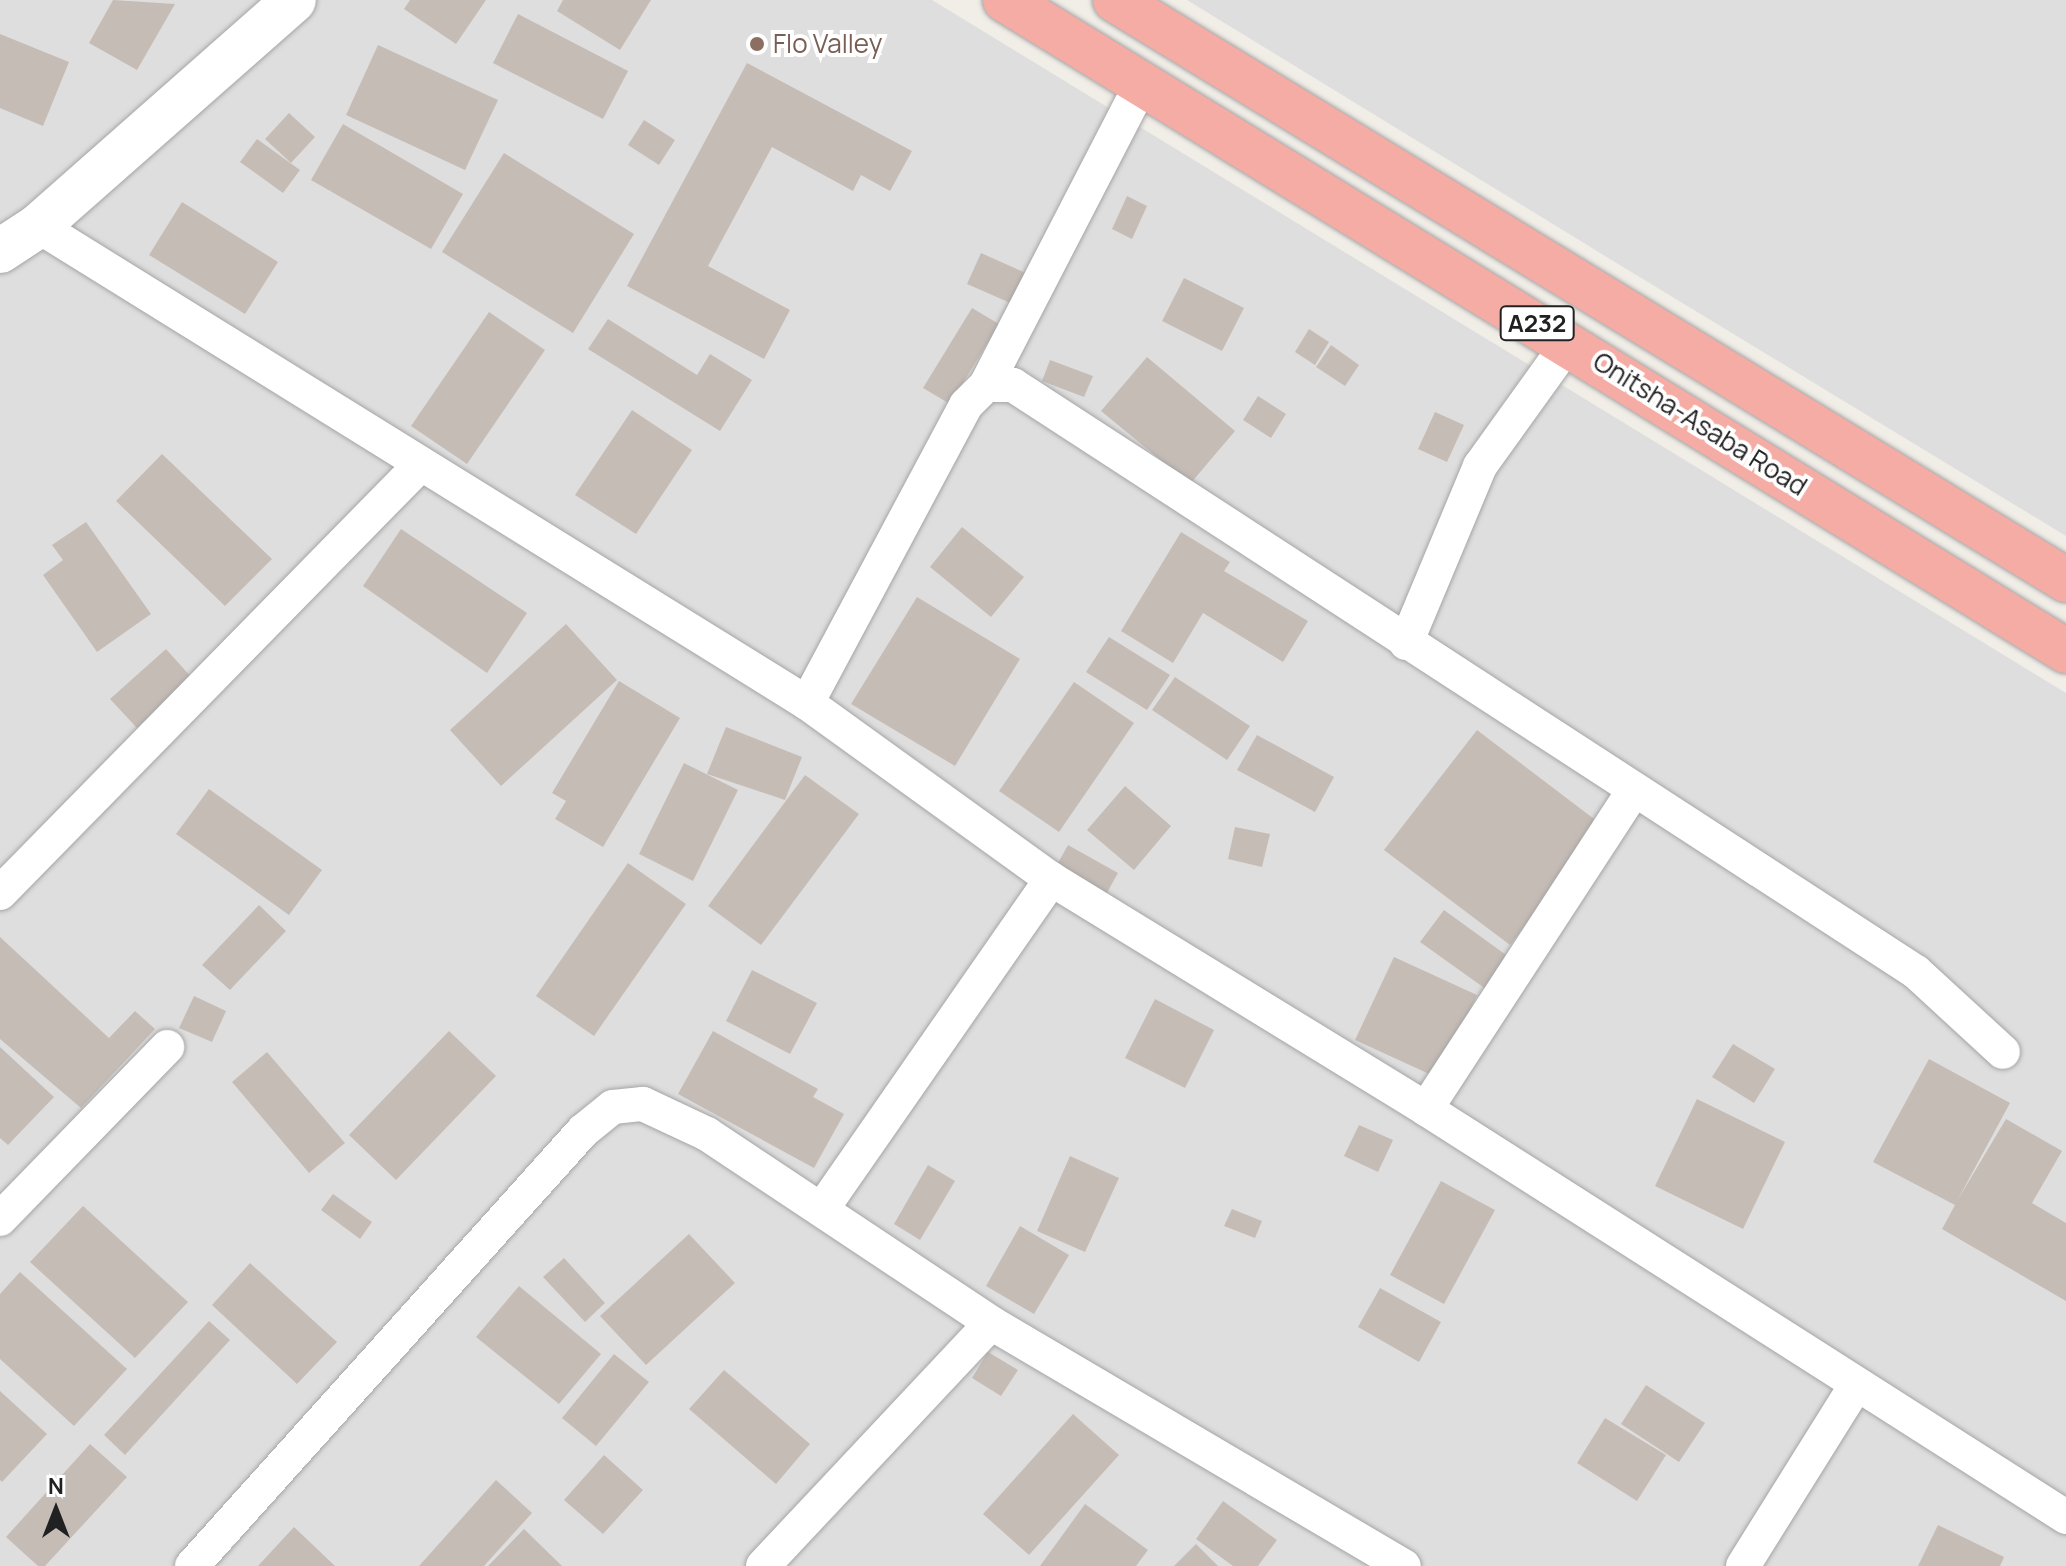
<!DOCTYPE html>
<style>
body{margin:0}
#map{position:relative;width:2066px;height:1566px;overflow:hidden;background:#f1ede7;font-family:Manrope,sans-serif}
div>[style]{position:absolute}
.residential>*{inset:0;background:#dfdede}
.building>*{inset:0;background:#c6bcb6}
.roads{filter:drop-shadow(0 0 2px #a5a5a5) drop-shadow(0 0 2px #a5a5a5)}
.minor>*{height:34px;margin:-17px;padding:0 17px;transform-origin:17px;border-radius:17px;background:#fff}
.tertiary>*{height:44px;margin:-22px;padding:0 22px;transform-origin:22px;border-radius:22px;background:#fff}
.trunk>*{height:44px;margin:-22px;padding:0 22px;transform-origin:22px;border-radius:22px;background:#f4aca4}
.dots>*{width:22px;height:22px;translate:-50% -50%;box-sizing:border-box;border:4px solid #fff;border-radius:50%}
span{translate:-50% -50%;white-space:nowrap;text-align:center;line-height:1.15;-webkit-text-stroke:8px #fff;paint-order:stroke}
.shield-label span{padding:2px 6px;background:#fff;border:2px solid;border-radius:6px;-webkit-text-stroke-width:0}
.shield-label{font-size:24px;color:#212121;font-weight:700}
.education-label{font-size:26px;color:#785e54}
.left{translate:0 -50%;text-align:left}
.street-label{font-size:26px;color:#212121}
.north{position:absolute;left:16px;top:1470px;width:80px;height:80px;-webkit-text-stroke:6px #fff;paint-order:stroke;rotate:0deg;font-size:22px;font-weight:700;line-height:32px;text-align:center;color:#212121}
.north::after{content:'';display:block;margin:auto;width:28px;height:36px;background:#212121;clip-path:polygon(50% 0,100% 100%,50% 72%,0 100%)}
</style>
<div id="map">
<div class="residential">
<i style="clip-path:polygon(0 0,932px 0,2066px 693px,2066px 1566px,0 1566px)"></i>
<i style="clip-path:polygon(1187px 0,2066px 0,2066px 536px,1610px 259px)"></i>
</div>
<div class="building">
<i style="clip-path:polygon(113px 0,175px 4px,137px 70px,89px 43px)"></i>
<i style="clip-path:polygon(410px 0,486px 0,456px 44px,404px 9px)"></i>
<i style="clip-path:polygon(563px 0,651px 0,620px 50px,557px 11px)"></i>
<i style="clip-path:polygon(518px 14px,628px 71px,603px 119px,493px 63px)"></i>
<i style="clip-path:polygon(0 34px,69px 62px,43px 126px,0 108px)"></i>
<i style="clip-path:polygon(378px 45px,498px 100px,465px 170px,346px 115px)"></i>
<i style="clip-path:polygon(747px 63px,912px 151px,890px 191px,861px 175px,853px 191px,772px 147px,708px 266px,790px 310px,764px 359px,627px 286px)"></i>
<i style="clip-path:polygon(289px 113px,315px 137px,291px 163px,265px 139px)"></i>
<i style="clip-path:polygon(644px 120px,675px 140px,659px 165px,628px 145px)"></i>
<i style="clip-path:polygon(343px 124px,463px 194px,431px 249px,311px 180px)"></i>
<i style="clip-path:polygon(257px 139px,300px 170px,283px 193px,240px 162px)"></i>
<i style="clip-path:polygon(504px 153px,634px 234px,573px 333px,442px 252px)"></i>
<i style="clip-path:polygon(1127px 196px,1147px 206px,1132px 239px,1112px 229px)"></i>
<i style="clip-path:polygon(182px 202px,278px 262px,245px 314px,149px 255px)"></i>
<i style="clip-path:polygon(981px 253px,1028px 274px,1015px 305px,967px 284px)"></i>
<i style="clip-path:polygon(1184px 278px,1244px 308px,1222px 351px,1162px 321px)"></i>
<i style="clip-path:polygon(972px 308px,999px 324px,950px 404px,923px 388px)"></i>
<i style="clip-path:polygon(489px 312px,545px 350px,467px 464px,411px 426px)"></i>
<i style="clip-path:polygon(608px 319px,697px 375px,710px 354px,752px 380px,720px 431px,588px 349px)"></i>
<i style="clip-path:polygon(1309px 329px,1329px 342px,1315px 365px,1295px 352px)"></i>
<i style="clip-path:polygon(1331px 345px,1359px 365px,1345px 386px,1316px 367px)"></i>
<i style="clip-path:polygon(1147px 357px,1235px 431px,1190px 484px,1101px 411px)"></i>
<i style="clip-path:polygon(1050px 360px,1093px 376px,1084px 397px,1042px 381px)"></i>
<i style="clip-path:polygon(1258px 396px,1286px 414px,1271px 438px,1243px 420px)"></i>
<i style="clip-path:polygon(632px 410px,692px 450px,636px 534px,575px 495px)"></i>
<i style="clip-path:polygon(1435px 412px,1464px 425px,1447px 462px,1418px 449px)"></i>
<i style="clip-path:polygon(162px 454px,272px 559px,225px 606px,116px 501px)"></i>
<i style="clip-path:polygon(86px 522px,151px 614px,97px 652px,43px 575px,63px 560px,52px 545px)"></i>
<i style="clip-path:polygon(962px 527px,1024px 577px,991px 617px,930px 567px)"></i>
<i style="clip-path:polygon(401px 529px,527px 613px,487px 673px,363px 586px)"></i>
<i style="clip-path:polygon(1181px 532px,1230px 562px,1224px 571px,1308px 621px,1283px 662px,1203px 613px,1173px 663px,1121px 631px)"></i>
<i style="clip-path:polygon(917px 597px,1020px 659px,955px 766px,851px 704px)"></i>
<i style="clip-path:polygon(566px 624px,617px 680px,501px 786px,450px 730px)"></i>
<i style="clip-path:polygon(1109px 637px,1170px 675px,1147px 710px,1086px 672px)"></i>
<i style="clip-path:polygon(166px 649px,192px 678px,137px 728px,110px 699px)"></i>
<i style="clip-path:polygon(1175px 677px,1250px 726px,1227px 760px,1152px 710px)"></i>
<i style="clip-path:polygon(619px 681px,680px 718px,603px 847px,555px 819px,566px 801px,552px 793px)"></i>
<i style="clip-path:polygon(1074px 682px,1134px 723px,1059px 832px,999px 791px)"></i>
<i style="clip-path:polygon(726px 727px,802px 757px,785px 800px,707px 774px)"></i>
<i style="clip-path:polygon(1477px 730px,1602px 825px,1510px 945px,1384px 850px)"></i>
<i style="clip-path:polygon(1257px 735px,1334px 777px,1315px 812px,1237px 770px)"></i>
<i style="clip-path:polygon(684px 763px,738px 790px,693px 881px,639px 854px)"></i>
<i style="clip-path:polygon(805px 775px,859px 814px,761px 945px,708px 906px)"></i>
<i style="clip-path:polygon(1125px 786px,1171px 826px,1134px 870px,1087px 830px)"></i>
<i style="clip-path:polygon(209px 789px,322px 870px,289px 915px,176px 834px)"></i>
<i style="clip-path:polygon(1235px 827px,1270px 834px,1262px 867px,1228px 859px)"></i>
<i style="clip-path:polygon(1068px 845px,1118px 873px,1104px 898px,1054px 870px)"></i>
<i style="clip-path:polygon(628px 863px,686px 904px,594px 1036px,536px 996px)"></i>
<i style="clip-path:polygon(259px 905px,286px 931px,230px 990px,202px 965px)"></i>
<i style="clip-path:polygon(1444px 910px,1513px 960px,1490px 992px,1420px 942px)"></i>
<i style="clip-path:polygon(0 937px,109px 1038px,135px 1011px,155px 1029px,81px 1108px,0 1039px)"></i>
<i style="clip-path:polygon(1394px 957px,1477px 995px,1438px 1078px,1355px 1040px)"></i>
<i style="clip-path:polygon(752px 970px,817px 1003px,790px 1054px,726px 1021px)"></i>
<i style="clip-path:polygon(194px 996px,226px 1011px,212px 1042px,179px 1028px)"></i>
<i style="clip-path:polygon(1155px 999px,1214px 1030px,1185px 1088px,1125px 1058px)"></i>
<i style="clip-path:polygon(449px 1031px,496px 1076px,396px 1180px,349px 1135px)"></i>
<i style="clip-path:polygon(713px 1031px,818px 1089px,813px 1097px,844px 1114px,814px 1168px,678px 1094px)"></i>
<i style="clip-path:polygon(1733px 1044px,1775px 1069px,1754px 1103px,1712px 1077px)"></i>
<i style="clip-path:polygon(0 1047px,54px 1097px,8px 1145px,0 1138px)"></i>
<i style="clip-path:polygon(267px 1052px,345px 1143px,309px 1173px,232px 1082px)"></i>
<i style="clip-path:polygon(1929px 1059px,2010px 1103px,1957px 1201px,2006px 1119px,2062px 1151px,2032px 1203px,2066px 1223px,2066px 1301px,1942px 1229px,1955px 1205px,1873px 1162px)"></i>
<i style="clip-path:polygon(1697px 1099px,1785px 1142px,1743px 1229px,1655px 1186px)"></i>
<i style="clip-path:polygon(1359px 1125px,1393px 1140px,1378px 1172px,1344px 1156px)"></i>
<i style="clip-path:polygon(1070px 1156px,1119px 1178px,1085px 1252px,1037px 1231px)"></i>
<i style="clip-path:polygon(928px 1165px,955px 1181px,920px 1240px,894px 1224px)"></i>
<i style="clip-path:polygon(1441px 1181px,1495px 1210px,1444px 1304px,1390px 1275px)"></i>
<i style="clip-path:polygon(333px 1194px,372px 1222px,360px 1239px,321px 1210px)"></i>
<i style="clip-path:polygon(83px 1206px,188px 1302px,135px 1358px,30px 1262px)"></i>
<i style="clip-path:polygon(1232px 1209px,1262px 1221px,1255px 1238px,1224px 1226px)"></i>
<i style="clip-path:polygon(1020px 1226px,1069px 1255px,1034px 1314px,986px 1286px)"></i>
<i style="clip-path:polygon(689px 1234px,735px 1283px,646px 1365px,600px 1316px)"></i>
<i style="clip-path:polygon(564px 1258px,605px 1303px,585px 1322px,543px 1277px)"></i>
<i style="clip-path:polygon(250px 1263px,337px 1342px,297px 1384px,212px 1305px)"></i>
<i style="clip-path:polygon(20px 1272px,127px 1369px,74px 1426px,0 1359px,0 1294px)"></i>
<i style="clip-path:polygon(519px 1286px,601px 1354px,559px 1404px,476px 1337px)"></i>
<i style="clip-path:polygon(1380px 1288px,1441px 1322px,1419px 1362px,1358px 1327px)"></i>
<i style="clip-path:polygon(209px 1321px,230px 1340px,125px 1455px,104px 1435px)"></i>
<i style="clip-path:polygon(988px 1352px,1018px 1370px,1001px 1396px,972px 1378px)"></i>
<i style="clip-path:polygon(614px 1354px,649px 1382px,596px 1446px,562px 1418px)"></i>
<i style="clip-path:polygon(724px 1370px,810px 1444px,776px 1484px,689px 1409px)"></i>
<i style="clip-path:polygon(1646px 1385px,1705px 1423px,1679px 1462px,1621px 1424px)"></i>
<i style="clip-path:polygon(0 1391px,47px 1434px,2px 1482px,0 1480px)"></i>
<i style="clip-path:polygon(1073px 1414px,1119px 1455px,1029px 1555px,983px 1514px)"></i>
<i style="clip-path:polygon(1605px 1418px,1666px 1455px,1637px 1501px,1577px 1463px)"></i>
<i style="clip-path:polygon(90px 1444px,127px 1477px,45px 1566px,38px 1566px,6px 1537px)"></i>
<i style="clip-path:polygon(604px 1455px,643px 1490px,603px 1534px,564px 1500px)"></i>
<i style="clip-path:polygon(496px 1480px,532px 1513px,484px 1566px,419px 1566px)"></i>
<i style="clip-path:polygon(1223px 1501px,1277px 1540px,1258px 1566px,1233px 1566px,1196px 1539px)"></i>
<i style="clip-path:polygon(1085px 1504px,1148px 1550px,1136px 1566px,1040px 1566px)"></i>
<i style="clip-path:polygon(1938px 1525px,2004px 1557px,2000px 1566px,1918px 1566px)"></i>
<i style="clip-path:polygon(294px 1527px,335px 1566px,258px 1566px)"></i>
<i style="clip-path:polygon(524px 1529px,562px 1566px,488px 1566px)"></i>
<i style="clip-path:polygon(1196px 1544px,1218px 1566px,1174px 1566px)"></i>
</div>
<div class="roads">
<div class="minor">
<i style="left:38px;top:226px;width:905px;rotate:31.81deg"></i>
<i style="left:807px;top:703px;width:301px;rotate:35.8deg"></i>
<i style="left:1051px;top:879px;width:440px;rotate:31.5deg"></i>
<i style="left:1426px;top:1109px;width:759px;rotate:32.52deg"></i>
<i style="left:986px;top:385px;width:27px"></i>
<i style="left:1013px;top:385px;width:1077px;rotate:33.03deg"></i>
<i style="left:1916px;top:972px;width:118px;rotate:42.6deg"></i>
<i style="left:1406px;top:643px;width:192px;rotate:-67.3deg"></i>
<i style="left:1480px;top:466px;width:153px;rotate:-54.3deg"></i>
<i style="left:807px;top:703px;width:338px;rotate:-61.9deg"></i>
<i style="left:966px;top:405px;width:28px;rotate:-45deg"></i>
<i style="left:986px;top:385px;width:342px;rotate:-62.7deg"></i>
<i style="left:0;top:893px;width:598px;rotate:-45.54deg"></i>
<i style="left:1426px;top:1109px;width:379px;rotate:-56.9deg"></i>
<i style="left:822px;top:1209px;width:402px;rotate:-55.2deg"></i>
<i style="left:0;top:1219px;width:240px;rotate:-45.8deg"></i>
<i style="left:192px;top:1566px;width:585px;rotate:-48.05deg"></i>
<i style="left:583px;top:1131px;width:38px;rotate:-39deg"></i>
<i style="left:613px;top:1107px;width:30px;rotate:-6deg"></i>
<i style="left:643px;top:1104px;width:71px;rotate:25.1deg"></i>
<i style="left:707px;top:1134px;width:341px;rotate:33.6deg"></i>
<i style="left:991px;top:1323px;width:479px;rotate:30.5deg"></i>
<i style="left:763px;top:1566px;width:333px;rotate:-46.8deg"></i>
<i style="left:1743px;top:1566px;width:213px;rotate:-58deg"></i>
</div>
<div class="tertiary">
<i style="left:0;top:251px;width:45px;rotate:-33.3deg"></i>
<i style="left:38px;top:226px;width:341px;rotate:-41.4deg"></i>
</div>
<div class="trunk">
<i style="left:1005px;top:0;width:1245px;rotate:31.53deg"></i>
<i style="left:1115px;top:0;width:1114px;rotate:31.38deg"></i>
</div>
</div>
<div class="dots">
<i style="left:757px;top:44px;background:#8d6e63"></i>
</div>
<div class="shield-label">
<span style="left:1537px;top:323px">A232</span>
</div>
<div class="education-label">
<span class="left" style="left:773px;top:44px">Flo Valley</span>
</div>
<div class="street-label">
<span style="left:1700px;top:424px;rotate:32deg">Onitsha-Asaba Road</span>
</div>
<div class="north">N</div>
</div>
